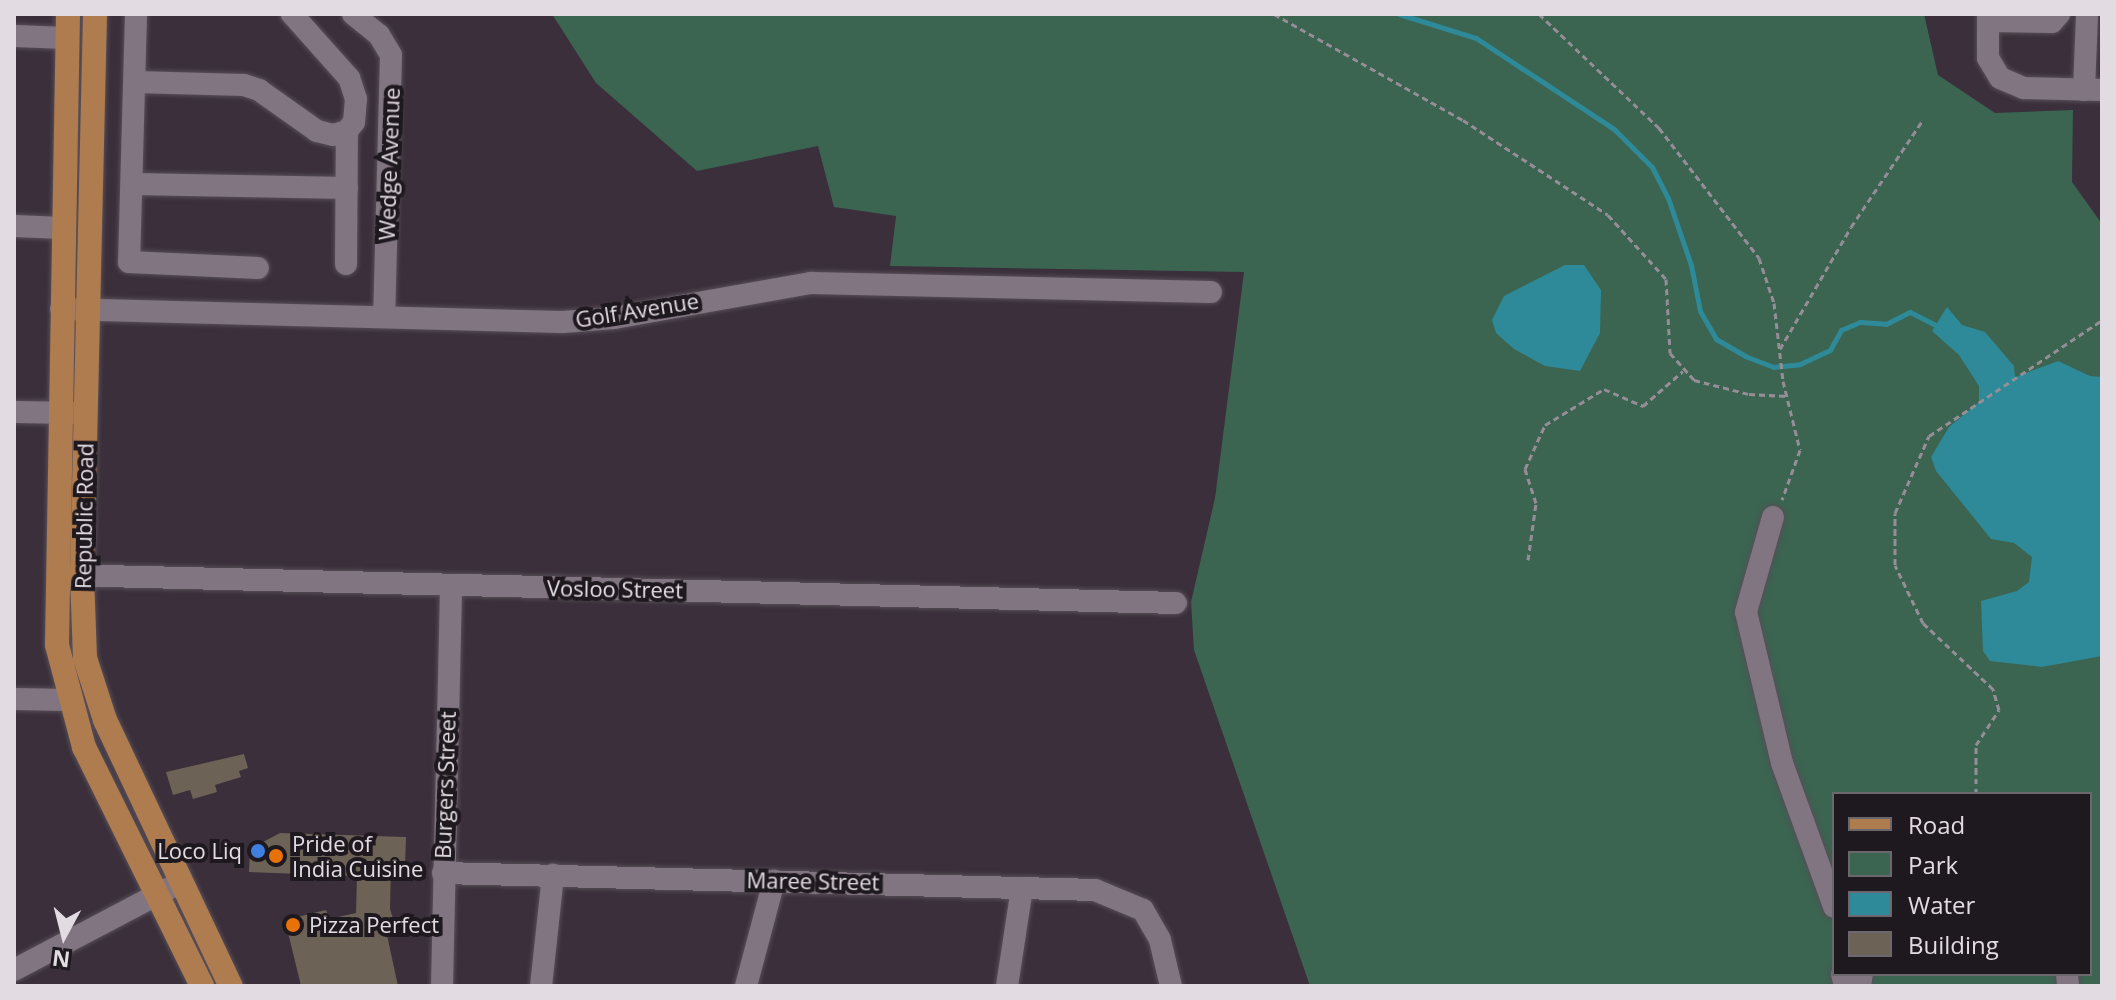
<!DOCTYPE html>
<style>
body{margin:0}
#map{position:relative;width:2116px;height:1000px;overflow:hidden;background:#3a2f3a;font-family:"Open Sans",sans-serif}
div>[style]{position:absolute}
.green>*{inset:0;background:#3b6451}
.water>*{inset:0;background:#2e8a98}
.stream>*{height:5px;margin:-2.5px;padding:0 2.5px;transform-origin:2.5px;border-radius:2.5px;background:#2e8a98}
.building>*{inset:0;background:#6c6356}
.path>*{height:3px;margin-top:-1.5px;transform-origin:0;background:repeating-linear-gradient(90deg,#968e96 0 6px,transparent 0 10px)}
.roads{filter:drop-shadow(0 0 2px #574e57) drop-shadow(0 0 2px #574e57)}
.minor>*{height:22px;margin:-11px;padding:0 11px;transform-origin:11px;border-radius:11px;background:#817581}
.major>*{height:24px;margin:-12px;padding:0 12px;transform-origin:12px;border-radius:12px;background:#af7c4f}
.dots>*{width:22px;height:22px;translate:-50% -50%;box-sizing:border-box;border:4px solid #1e191e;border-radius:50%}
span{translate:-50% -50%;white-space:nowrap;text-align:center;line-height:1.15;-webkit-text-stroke:8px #1e191e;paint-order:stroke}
.street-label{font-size:22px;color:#e2dce2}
.poi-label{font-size:22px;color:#e2dce2}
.left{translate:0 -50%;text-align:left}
.right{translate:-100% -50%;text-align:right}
.frame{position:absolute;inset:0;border:16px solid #e2dce2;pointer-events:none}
.legend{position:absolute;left:1832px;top:792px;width:260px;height:184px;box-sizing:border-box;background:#1e191e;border:2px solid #6c676c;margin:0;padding:10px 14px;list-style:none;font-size:24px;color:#e2dce2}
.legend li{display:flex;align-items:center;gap:16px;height:40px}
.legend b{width:40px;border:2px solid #6c676c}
.north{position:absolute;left:24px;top:896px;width:80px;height:80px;-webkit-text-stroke:6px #1e191e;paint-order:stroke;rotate:187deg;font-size:22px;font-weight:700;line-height:32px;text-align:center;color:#e2dce2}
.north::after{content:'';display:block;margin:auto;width:28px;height:36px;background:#e2dce2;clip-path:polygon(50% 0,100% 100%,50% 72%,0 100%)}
</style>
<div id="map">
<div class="green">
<i style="clip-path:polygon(evenodd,552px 14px,1924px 14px,1938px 75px,1995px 113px,2073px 110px,2072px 182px,2102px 224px,2102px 986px,1310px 986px,1194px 650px,1191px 602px,1215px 498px,1244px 272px,890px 266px,896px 216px,834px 207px,818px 146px,697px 171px,596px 83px,552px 14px,1834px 794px,2090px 794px,2090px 974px,1834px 974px,1834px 794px)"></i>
</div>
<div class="water">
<i style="clip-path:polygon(1565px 265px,1584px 265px,1601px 290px,1600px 333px,1580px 371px,1545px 366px,1514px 349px,1496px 333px,1492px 320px,1504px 296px)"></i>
<i style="clip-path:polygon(1947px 307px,1962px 325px,1985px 332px,2014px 366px,2015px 377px,2058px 361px,2090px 376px,2102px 377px,2102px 656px,2042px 667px,1990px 661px,1983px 651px,1981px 601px,2017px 591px,2029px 582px,2032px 557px,2014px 543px,1991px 539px,1936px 471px,1931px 457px,1949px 427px,1979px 402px,1979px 386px,1959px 355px,1932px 331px)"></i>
</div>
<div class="stream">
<i style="left:1399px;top:14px;width:81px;rotate:17.3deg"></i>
<i style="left:1476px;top:38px;width:165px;rotate:33.4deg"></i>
<i style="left:1614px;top:129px;width:54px;rotate:45deg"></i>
<i style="left:1652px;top:167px;width:35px;rotate:63deg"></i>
<i style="left:1668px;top:198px;width:71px;rotate:71.1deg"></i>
<i style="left:1691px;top:265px;width:47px;rotate:78.9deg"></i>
<i style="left:1700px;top:311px;width:32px;rotate:60deg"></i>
<i style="left:1716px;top:339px;width:34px;rotate:30deg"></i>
<i style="left:1745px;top:356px;width:30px;rotate:21deg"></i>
<i style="left:1773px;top:367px;width:27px;rotate:-6deg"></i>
<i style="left:1800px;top:364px;width:33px;rotate:-25deg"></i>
<i style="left:1830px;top:350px;width:23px;rotate:-61deg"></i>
<i style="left:1841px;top:330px;width:21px;rotate:-23deg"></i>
<i style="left:1860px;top:322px;width:26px;rotate:4deg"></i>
<i style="left:1886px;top:324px;width:27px;rotate:-27deg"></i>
<i style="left:1910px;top:312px;width:33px;rotate:27deg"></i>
</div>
<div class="building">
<i style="clip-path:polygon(244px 754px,248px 768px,239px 771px,241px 777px,215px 785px,217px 792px,193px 799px,190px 790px,173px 795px,166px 772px)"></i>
<i style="clip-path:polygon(280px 833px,406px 837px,405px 867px,391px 866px,390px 909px,397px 931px,387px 935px,398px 986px,301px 986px,285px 920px,326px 910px,329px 919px,356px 913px,357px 876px,249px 872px,250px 849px)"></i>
</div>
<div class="path">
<i style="left:1274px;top:14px;width:217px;rotate:29.3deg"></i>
<i style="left:1463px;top:120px;width:173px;rotate:33.2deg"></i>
<i style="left:1608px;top:215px;width:86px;rotate:47.8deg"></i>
<i style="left:1666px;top:279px;width:74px;rotate:86.9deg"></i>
<i style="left:1670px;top:353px;width:36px;rotate:48deg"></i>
<i style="left:1694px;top:380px;width:57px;rotate:14.3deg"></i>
<i style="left:1749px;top:394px;width:39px;rotate:3deg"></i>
<i style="left:1539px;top:14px;width:166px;rotate:43.5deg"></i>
<i style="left:1659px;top:128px;width:164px;rotate:52.4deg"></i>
<i style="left:1759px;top:258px;width:47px;rotate:71.6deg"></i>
<i style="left:1774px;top:303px;width:79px;rotate:83.4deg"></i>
<i style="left:1783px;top:381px;width:71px;rotate:76.2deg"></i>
<i style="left:1800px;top:450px;width:53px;rotate:109.8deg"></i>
<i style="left:1780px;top:349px;width:141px;rotate:-59.8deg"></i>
<i style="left:1851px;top:227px;width:129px;rotate:-56.1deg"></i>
<i style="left:1528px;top:560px;width:58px;rotate:-82deg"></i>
<i style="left:1536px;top:503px;width:36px;rotate:-108deg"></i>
<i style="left:1525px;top:469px;width:48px;rotate:-65.6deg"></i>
<i style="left:1545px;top:425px;width:69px;rotate:-31.4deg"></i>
<i style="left:1604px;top:389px;width:43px;rotate:23.6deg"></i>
<i style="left:1643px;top:406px;width:53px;rotate:-41.2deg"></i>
<i style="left:1976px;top:794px;width:49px;rotate:-90deg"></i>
<i style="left:1976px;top:745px;width:42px;rotate:-56.7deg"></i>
<i style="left:1999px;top:710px;width:22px;rotate:-106deg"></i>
<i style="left:1993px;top:689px;width:96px;rotate:-136.7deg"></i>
<i style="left:1923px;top:623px;width:64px;rotate:-115.8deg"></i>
<i style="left:1895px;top:565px;width:52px;rotate:-90deg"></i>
<i style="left:1895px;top:513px;width:84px;rotate:-66.2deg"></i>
<i style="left:1929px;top:436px;width:208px;rotate:-33.8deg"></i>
</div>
<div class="roads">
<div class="minor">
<i style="left:136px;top:14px;width:248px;rotate:91.6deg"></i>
<i style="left:129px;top:262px;width:129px;rotate:2.7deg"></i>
<i style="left:353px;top:14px;width:33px;rotate:39deg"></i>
<i style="left:379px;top:35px;width:23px;rotate:59deg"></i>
<i style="left:391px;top:55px;width:261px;rotate:91.5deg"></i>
<i style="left:1988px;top:14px;width:44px;rotate:90deg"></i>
<i style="left:1988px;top:58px;width:23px;rotate:59deg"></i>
<i style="left:2000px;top:78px;width:26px;rotate:23deg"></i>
<i style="left:2024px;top:88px;width:78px;rotate:1.5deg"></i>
<i style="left:1988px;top:21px;width:64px;rotate:0.9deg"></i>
<i style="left:2052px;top:22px;width:11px;rotate:-49deg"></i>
<i style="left:14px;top:36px;width:53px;rotate:2.2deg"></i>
<i style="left:135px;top:82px;width:109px;rotate:1.6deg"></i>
<i style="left:244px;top:85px;width:16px;rotate:18deg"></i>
<i style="left:259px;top:90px;width:71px;rotate:35.3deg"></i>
<i style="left:317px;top:131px;width:16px;rotate:14deg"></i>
<i style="left:333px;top:135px;width:15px;rotate:-16deg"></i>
<i style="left:347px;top:131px;width:11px;rotate:-52deg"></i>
<i style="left:354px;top:122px;width:23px;rotate:-85deg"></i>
<i style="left:356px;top:99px;width:22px;rotate:-108deg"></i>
<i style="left:349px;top:78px;width:86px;rotate:-131.7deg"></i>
<i style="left:2084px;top:90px;width:76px;rotate:-87.7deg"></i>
<i style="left:133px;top:184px;width:214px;rotate:1.1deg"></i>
<i style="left:14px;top:226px;width:49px;rotate:2.3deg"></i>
<i style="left:346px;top:264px;width:133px;rotate:-89.6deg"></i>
<i style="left:61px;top:309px;width:502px;rotate:1.48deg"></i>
<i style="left:563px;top:322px;width:51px;rotate:-4.5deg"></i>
<i style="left:614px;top:318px;width:200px;rotate:-10.1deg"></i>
<i style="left:811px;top:283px;width:400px;rotate:1.3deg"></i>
<i style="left:14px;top:412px;width:63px;rotate:0.9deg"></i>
<i style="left:1773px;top:517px;width:99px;rotate:105.9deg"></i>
<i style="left:1746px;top:612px;width:155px;rotate:76.6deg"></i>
<i style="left:1782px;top:763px;width:153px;rotate:70.1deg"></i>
<i style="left:64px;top:575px;width:1112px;rotate:1.44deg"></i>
<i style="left:14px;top:699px;width:54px;rotate:1.1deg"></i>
<i style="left:443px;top:873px;width:652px;rotate:1.49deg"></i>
<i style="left:1095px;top:890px;width:52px;rotate:22.6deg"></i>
<i style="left:1143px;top:910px;width:34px;rotate:60deg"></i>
<i style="left:1160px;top:940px;width:47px;rotate:76.6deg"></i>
<i style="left:14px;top:970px;width:187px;rotate:-27.8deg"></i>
<i style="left:1842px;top:974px;width:12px;rotate:76deg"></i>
<i style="left:2067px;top:974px;width:12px;rotate:85deg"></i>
<i style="left:442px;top:986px;width:401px;rotate:-88.7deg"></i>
<i style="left:541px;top:986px;width:112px;rotate:-83.8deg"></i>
<i style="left:746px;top:986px;width:109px;rotate:-75.1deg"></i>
<i style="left:1007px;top:986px;width:99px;rotate:-81.3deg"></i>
<i style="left:1860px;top:986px;width:12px;rotate:-81deg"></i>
</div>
<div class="major">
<i style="left:68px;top:14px;width:631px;rotate:91deg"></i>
<i style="left:57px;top:645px;width:106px;rotate:75.2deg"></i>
<i style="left:84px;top:747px;width:267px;rotate:63.7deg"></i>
<i style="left:95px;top:14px;width:562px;rotate:91.33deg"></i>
<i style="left:82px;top:576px;width:82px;rotate:87.9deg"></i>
<i style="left:85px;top:658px;width:65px;rotate:72.1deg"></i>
<i style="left:105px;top:720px;width:294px;rotate:64.7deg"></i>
</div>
</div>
<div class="dots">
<i style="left:258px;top:851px;background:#3f7fe0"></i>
<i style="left:276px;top:856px;background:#e8710a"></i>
<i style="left:293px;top:925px;background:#e8710a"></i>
</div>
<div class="street-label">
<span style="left:389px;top:164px;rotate:-88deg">Wedge Avenue</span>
<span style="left:637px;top:310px;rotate:-9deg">Golf Avenue</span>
<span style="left:84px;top:516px;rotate:-89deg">Republic Road</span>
<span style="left:615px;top:589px;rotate:1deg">Vosloo Street</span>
<span style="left:445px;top:785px;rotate:-88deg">Burgers Street</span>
<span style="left:813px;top:881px;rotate:1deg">Maree Street</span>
</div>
<div class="poi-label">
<span class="left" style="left:292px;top:856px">Pride of<br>India Cuisine</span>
<span class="right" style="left:242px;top:851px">Loco Liq</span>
<span class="left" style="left:309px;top:925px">Pizza Perfect</span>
</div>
<div class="frame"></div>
<ul class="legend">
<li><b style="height:10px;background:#af7c4f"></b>Road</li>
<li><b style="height:22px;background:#3b6451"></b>Park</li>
<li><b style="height:22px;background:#2e8a98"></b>Water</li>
<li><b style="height:22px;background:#6c6356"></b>Building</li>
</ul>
<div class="north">N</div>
</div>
